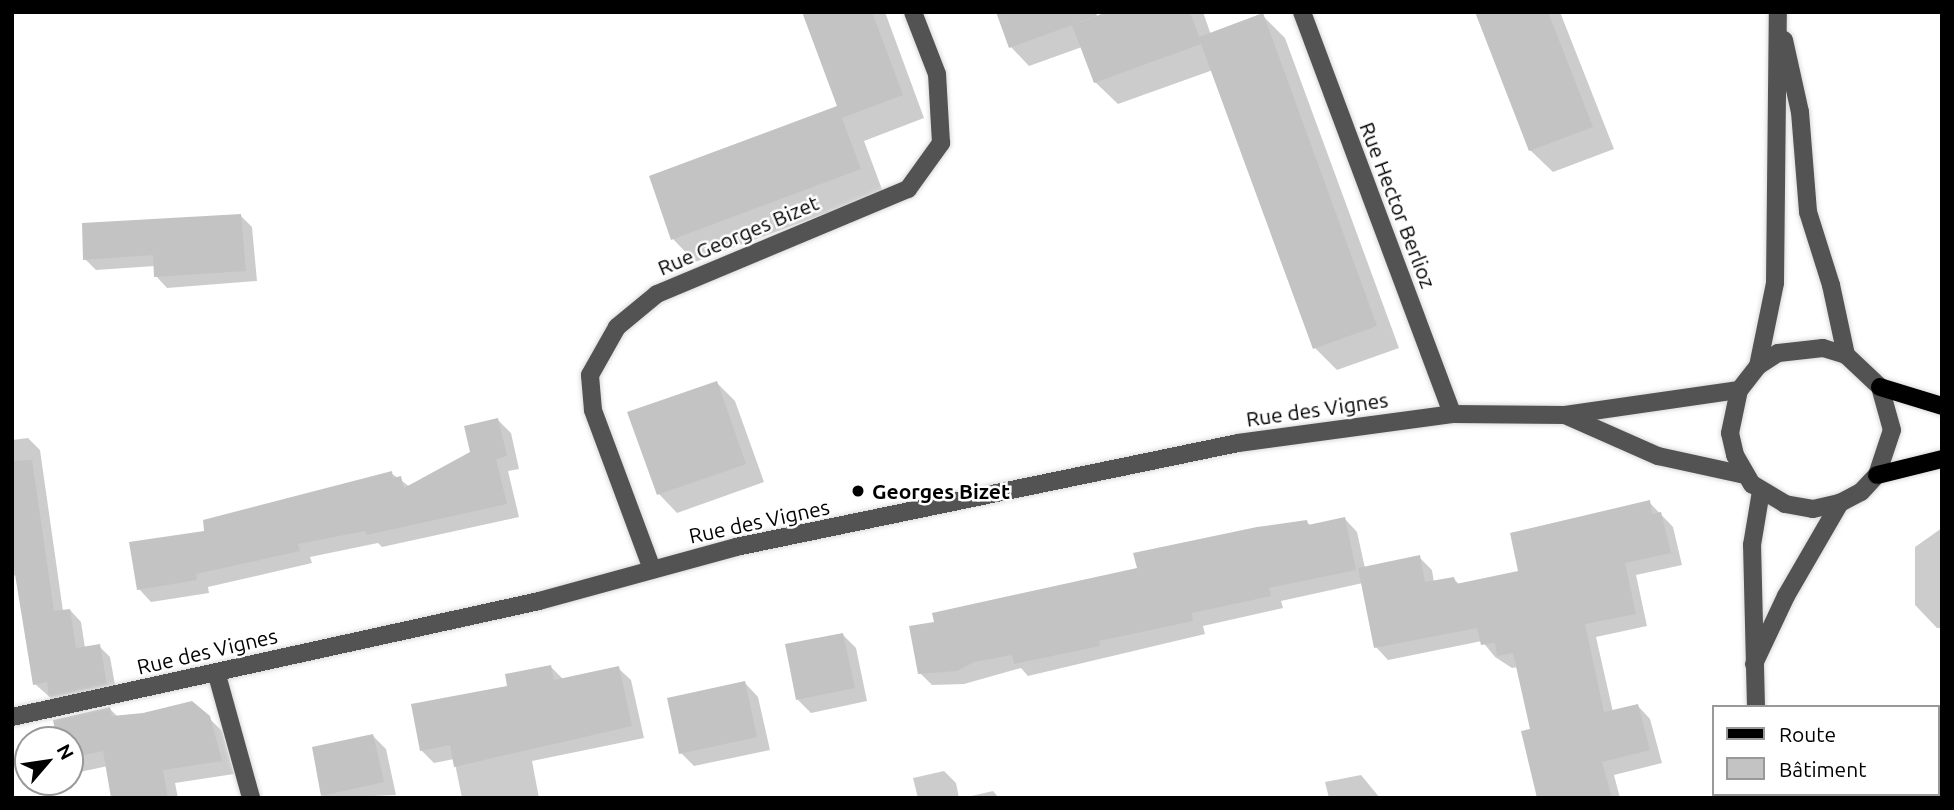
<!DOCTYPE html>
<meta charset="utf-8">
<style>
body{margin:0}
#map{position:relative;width:1954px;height:810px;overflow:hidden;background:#fff;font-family:Ubuntu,sans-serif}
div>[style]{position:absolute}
.shadow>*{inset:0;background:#0003}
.building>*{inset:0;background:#c3c3c3}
.roads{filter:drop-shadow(0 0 2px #dbdbdb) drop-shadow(0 0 2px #dbdbdb)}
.minor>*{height:18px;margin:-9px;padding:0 9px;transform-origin:9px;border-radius:9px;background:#535353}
.major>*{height:18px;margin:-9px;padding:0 9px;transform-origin:9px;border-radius:9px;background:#000}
.dots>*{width:19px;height:19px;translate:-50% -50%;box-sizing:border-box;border:4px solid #fff;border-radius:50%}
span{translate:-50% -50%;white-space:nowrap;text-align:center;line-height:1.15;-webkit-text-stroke:5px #fff;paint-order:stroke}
.street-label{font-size:21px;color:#000}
.poi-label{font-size:21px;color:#000;font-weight:700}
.left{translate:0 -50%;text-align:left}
.frame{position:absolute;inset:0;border:14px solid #000;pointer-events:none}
.legend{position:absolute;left:1712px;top:705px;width:228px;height:91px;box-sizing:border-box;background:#fff;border:2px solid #999;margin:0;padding:9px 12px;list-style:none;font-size:21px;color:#000}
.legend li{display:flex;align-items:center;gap:14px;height:35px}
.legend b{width:35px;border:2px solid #999}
.north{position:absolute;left:14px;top:726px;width:70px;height:70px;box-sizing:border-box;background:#fff;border:2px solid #999;border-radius:50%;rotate:61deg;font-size:19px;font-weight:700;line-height:28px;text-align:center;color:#000}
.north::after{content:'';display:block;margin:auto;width:24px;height:32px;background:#000;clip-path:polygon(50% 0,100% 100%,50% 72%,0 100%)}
</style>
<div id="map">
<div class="shadow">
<i style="clip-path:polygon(804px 12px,885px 12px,924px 118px,864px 141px,883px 192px,695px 262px,673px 239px,651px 177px,839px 107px)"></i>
<i style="clip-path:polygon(998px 12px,1082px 23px,1112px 12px,1203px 12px,1211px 35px,1262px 15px,1285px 38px,1399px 348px,1337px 370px,1315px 348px,1213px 70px,1118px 104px,1095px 82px,1082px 47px,1029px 66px,1011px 47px)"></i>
<i style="clip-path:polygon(1477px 12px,1560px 12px,1614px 149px,1553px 172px,1530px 150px)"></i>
<i style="clip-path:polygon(241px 216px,252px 227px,257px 281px,167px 288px,156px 276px,155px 266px,96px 270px,85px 259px)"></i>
<i style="clip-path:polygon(717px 383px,735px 401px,764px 482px,677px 513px,659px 494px)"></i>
<i style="clip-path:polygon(498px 420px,511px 433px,519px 469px,508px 471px,519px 517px,382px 547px,378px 543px,310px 557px,312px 563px,208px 587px,209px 593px,151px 602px,139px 589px,206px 532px,391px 473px,410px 487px,472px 452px)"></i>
<i style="clip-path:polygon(28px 438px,40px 450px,63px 611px,70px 610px,81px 622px,85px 648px,99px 646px,110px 657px,117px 696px,62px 708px,35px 684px,17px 575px,12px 576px,12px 440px)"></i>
<i style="clip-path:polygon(1649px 502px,1673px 527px,1682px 565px,1636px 575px,1647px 626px,1596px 637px,1613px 712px,1638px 706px,1650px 719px,1662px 763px,1614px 775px,1620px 798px,1539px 798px,1532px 730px,1518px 667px,1512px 668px,1495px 657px,1482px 641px,1388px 660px,1376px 647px,1363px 583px,1281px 601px,1283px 608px,1203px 626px,1205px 634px,1028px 676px,1021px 668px,964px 684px,932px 685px,920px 673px,1139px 570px,1307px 522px,1311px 526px,1345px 519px,1357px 532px,1365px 568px,1419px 557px,1432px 570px,1434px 583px,1454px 579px,1460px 585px,1520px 572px)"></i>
<i style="clip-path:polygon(1942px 528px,1942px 628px,1937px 628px,1915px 605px,1915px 547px)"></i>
<i style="clip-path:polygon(843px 635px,856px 648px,867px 701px,811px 713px,798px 700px)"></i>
<i style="clip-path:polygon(551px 667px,564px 680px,618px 668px,631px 680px,644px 738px,532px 761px,539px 798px,462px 798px,454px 759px,434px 763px,421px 750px,509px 688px)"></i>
<i style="clip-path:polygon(745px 683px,758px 697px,770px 750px,694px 766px,681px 753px)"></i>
<i style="clip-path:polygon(110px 709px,118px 717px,208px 717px,222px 731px,234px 774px,175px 783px,178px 798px,113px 798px,108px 766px,75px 773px,70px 768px,70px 740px,58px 740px)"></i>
<i style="clip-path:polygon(373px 736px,386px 749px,396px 795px,326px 798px,323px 795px)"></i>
<i style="clip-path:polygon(944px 771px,956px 783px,959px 798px,918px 798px,913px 778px)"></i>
<i style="clip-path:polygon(1361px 775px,1380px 798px,1329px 798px,1325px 782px)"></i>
<i style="clip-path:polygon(993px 791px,999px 798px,963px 798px)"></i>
</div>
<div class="building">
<i style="clip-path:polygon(802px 12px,872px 12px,903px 95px,842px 118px,861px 169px,671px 240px,649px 176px,837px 106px)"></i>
<i style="clip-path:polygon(996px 12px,1096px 12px,1097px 16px,1009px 48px)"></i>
<i style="clip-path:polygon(1107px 12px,1190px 12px,1199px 37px,1263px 13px,1377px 326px,1313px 349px,1201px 44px,1094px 83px,1072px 25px)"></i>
<i style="clip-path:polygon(1475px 12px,1548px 12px,1593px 127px,1529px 151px)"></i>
<i style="clip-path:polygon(241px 214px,246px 271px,154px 277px,153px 255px,83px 260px,82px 223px)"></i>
<i style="clip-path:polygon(717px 381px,746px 464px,657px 495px,627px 412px)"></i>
<i style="clip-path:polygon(498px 418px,507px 456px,496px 459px,507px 504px,367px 535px,365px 531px,298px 544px,300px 551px,196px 574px,197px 580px,137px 590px,129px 542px,204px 531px,203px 520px,392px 471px,393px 478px,401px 476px,404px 488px,470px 452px,464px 426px)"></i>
<i style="clip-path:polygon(32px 460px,54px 611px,70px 609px,76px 648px,100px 644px,107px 685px,49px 697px,47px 682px,33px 685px,12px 556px,12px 461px)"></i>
<i style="clip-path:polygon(1650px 500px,1652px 514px,1661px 512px,1671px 553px,1625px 563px,1636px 614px,1585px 624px,1604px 712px,1638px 704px,1650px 750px,1602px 762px,1612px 798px,1537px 798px,1521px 731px,1530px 729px,1513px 653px,1497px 656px,1495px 643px,1481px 645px,1477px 628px,1374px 648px,1358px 568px,1420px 555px,1425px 582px,1454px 577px,1456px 584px,1518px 571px,1510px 533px)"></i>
<i style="clip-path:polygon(1345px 517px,1356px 570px,1269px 588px,1271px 596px,1192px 613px,1193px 621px,1099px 641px,1100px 646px,1014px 664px,1012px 655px,974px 662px,957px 671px,918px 674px,909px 626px,934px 622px,932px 613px,1137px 568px,1133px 553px,1257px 527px,1307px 520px,1308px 525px)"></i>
<i style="clip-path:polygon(843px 633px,855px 688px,796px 700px,785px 644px)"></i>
<i style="clip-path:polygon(551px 665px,554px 680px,619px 666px,632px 726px,454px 767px,450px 745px,420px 751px,411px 704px,507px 686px,505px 674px)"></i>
<i style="clip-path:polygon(745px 681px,757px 737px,679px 754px,667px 698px)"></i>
<i style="clip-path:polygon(192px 701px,210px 716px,222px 761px,163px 770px,168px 798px,111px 798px,103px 751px,70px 758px,70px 740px,57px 740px,53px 720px,110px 707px,112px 716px,143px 713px)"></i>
<i style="clip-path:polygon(373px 734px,384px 782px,321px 796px,312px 747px)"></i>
</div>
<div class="roads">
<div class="minor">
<i style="left:1302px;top:12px;width:429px;rotate:69.5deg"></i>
<i style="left:1784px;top:40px;width:74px;rotate:77.5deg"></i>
<i style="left:1800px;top:112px;width:100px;rotate:85.4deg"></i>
<i style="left:1808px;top:212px;width:77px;rotate:72.5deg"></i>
<i style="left:1831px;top:285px;width:72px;rotate:77.9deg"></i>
<i style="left:1758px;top:366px;width:85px;rotate:-78.4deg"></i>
<i style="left:1775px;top:283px;width:271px;rotate:-89.4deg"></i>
<i style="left:1565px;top:415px;width:102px;rotate:23.8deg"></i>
<i style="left:1658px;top:456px;width:89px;rotate:12.3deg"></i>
<i style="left:652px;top:569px;width:170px;rotate:-110.4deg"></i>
<i style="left:593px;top:410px;width:35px;rotate:-95deg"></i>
<i style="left:590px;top:375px;width:55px;rotate:-60.6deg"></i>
<i style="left:617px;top:327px;width:52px;rotate:-39.5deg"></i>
<i style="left:657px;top:294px;width:272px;rotate:-22.7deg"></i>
<i style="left:908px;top:189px;width:57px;rotate:-54.3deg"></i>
<i style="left:941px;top:143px;width:69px;rotate:-93.3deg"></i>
<i style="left:937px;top:74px;width:66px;rotate:-111.2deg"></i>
<i style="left:1754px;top:664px;width:75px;rotate:-64.8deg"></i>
<i style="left:1786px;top:596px;width:108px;rotate:-59.9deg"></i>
<i style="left:1840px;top:503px;width:24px;rotate:-28deg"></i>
<i style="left:1861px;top:492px;width:23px;rotate:-47deg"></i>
<i style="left:1877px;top:475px;width:47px;rotate:-71.6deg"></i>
<i style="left:1892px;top:430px;width:45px;rotate:-105.6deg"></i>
<i style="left:1880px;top:387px;width:47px;rotate:-136.7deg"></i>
<i style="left:1846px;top:355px;width:24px;rotate:-163deg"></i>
<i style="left:1823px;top:348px;width:45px;rotate:173.7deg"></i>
<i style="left:1778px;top:353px;width:24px;rotate:147deg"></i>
<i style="left:1758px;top:366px;width:31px;rotate:128deg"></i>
<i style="left:1739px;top:390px;width:44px;rotate:101.8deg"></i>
<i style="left:1730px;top:433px;width:23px;rotate:77deg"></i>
<i style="left:1735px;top:455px;width:34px;rotate:60deg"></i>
<i style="left:1752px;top:484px;width:39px;rotate:31deg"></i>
<i style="left:1785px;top:504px;width:28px;rotate:10deg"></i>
<i style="left:1813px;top:509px;width:28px;rotate:-13deg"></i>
<i style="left:217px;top:675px;width:128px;rotate:74.5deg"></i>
<i style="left:1756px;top:707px;width:162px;rotate:-91.4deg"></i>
<i style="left:1752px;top:545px;width:55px;rotate:-80.5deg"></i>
<i style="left:12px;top:717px;width:540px;rotate:-12.41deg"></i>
<i style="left:539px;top:601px;width:204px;rotate:-15.3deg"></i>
<i style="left:736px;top:547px;width:513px;rotate:-11.7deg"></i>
<i style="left:1238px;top:443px;width:216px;rotate:-7.7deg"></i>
<i style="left:1452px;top:414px;width:113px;rotate:0.5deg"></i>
<i style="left:1565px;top:415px;width:176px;rotate:-8.2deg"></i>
<i style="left:1758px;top:794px;width:4px;rotate:90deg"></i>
</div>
<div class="major">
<i style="left:1880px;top:387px;width:65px;rotate:17deg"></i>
<i style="left:1877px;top:475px;width:67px;rotate:-13.8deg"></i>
</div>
</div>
<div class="dots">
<i style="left:858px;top:491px;background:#000"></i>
</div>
<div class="street-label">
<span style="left:1398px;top:205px;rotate:69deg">Rue Hector Berlioz</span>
<span style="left:738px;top:235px;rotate:-23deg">Rue Georges Bizet</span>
<span style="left:1317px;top:409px;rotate:-8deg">Rue des Vignes</span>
<span style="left:759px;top:521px;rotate:-12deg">Rue des Vignes</span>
<span style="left:207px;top:651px;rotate:-13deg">Rue des Vignes</span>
</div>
<div class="poi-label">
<span class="left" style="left:872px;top:491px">Georges Bizet</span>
</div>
<div class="frame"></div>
<ul class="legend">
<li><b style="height:9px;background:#000"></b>Route</li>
<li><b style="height:19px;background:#c3c3c3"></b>Bâtiment</li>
</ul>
<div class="north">N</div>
</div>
